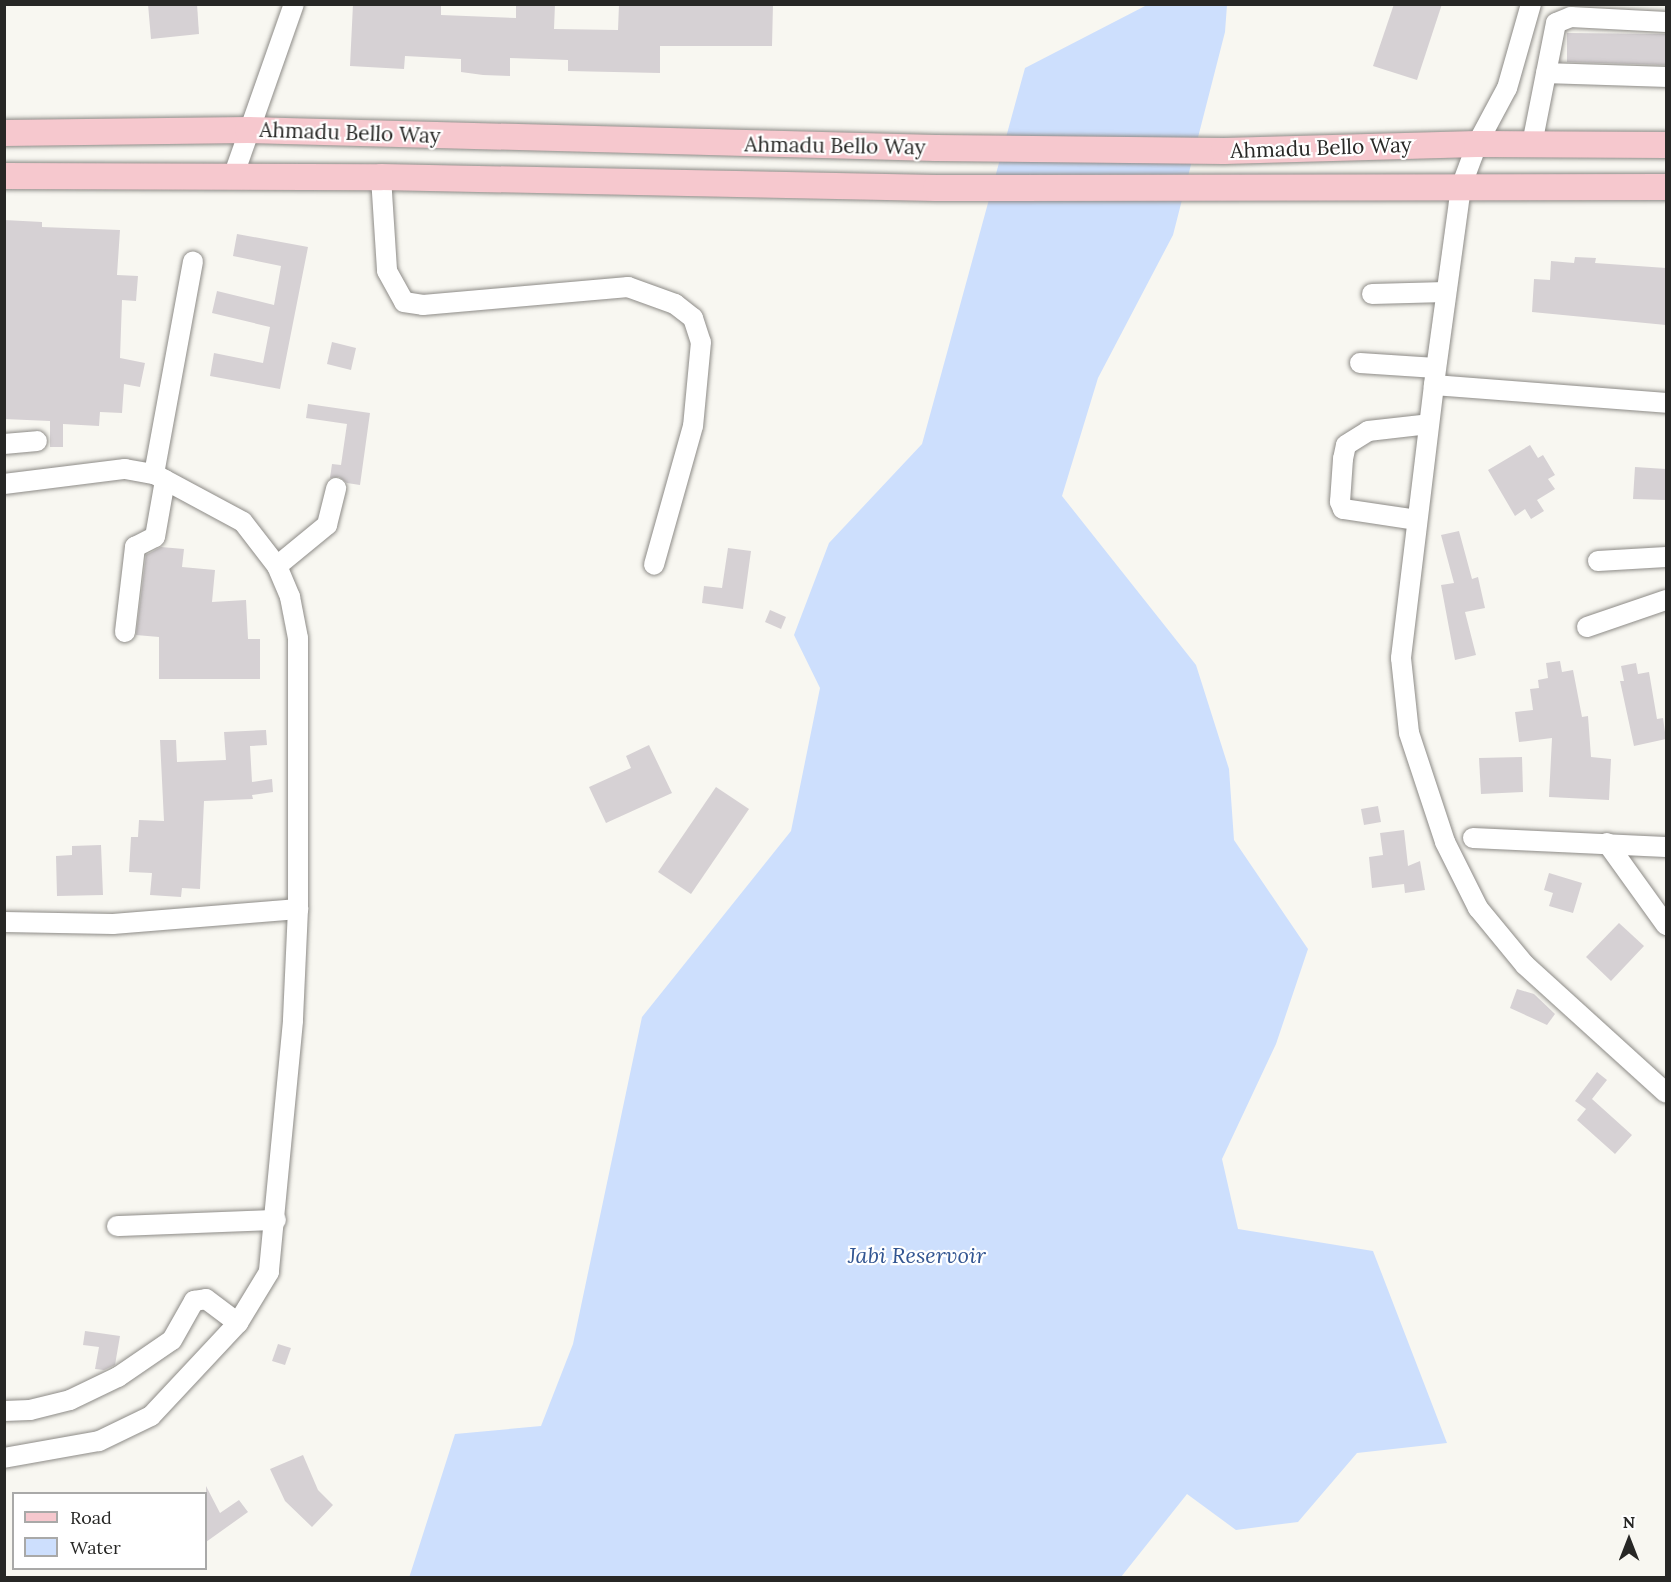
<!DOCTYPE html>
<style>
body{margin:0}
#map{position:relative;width:1671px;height:1582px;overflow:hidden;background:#f8f7f1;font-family:Lora,serif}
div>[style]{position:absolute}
.water>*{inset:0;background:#cddffd}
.building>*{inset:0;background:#d6d1d4}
.roads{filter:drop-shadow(0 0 2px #8d8b87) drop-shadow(0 0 2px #8d8b87)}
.minor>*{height:20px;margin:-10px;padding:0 10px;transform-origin:10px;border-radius:10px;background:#fff}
.major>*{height:26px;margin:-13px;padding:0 13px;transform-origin:13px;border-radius:13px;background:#f6c8ce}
span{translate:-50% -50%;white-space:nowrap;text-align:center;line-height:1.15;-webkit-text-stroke:4.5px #fff;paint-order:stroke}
.street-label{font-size:21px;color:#272725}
.water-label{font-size:22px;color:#335692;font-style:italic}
.frame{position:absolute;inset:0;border:6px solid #272725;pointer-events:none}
.legend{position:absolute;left:12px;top:1492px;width:195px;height:78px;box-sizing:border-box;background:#fff;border:2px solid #a9a9a8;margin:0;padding:8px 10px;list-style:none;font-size:18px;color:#272725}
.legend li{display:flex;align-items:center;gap:12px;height:30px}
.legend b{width:30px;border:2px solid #a9a9a8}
.north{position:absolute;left:1599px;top:1510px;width:60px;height:60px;-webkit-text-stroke:4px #fff;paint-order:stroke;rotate:0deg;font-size:16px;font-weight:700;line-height:24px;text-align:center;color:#272725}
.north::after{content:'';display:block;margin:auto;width:21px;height:27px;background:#272725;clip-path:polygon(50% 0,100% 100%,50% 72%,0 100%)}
</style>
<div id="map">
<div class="water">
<i style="clip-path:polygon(1147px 5px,1227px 5px,1225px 32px,1173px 235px,1098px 378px,1062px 496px,1196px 665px,1229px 769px,1234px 840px,1308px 949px,1276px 1044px,1222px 1159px,1238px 1229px,1373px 1251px,1447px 1443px,1357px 1453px,1298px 1522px,1236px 1530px,1187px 1494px,1121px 1577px,409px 1578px,455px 1434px,541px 1426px,573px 1344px,642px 1017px,791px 831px,820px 688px,794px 635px,829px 543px,922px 444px,1025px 68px)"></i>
</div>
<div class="building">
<i style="clip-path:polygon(148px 4px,197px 4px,199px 34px,151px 39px)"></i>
<i style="clip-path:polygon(353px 4px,441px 4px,441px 15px,516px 18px,516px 4px,555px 4px,554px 29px,618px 30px,619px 4px,773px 4px,772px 46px,660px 46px,660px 73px,568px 71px,568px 60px,510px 58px,510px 76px,483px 75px,461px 72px,461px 59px,405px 56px,404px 69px,350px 66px)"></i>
<i style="clip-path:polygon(1394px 4px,1442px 4px,1417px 80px,1373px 66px)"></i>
<i style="clip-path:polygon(1567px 33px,1666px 34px,1666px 65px,1567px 62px)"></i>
<i style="clip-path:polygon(4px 220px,42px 222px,42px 227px,120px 230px,117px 275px,138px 276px,136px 301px,122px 300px,120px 358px,145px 363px,140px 387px,124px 384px,122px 413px,100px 412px,99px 426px,63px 424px,63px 447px,50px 447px,50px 421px,4px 419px)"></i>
<i style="clip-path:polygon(237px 234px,308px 247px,280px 389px,210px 376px,214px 353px,263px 363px,270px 327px,212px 313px,217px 291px,274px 305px,281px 266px,233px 256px)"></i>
<i style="clip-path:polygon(1575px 257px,1596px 258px,1595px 263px,1666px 268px,1666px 325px,1532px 312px,1534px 279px,1550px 280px,1551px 261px,1574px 263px)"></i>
<i style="clip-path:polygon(332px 342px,356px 348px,351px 370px,327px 364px)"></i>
<i style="clip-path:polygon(308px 404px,370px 413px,360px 485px,347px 483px,339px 477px,330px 478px,332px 464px,341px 465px,347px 424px,306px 418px)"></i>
<i style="clip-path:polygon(1530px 445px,1538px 458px,1543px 455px,1555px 475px,1548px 479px,1555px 489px,1537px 500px,1544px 511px,1531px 519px,1525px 509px,1515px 516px,1488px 470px)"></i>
<i style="clip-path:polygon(1635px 467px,1666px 469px,1666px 500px,1633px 499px)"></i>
<i style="clip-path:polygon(1459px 531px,1472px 579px,1478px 577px,1485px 608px,1465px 612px,1476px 655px,1455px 660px,1441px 585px,1454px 583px,1441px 535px)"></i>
<i style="clip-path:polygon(161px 547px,184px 549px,182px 567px,215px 570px,212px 602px,246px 600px,248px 639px,260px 639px,260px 679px,159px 679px,159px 637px,136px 635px,146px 555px)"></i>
<i style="clip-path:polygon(728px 548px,751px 551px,743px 609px,702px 603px,704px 586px,722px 588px)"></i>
<i style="clip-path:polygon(770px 610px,786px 617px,781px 629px,765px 622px)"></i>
<i style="clip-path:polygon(1560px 661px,1562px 672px,1573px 670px,1582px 717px,1588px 716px,1591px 757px,1611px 759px,1609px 800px,1549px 797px,1552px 738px,1519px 742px,1515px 712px,1533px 710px,1530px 689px,1539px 688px,1538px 680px,1548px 678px,1546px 663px)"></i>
<i style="clip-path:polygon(1636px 663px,1638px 674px,1649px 672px,1657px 719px,1663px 718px,1666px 739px,1634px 746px,1620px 681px,1624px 681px,1621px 666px)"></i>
<i style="clip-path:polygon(266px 730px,267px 745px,250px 746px,252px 782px,272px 779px,273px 792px,252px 795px,253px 799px,204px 801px,200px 889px,182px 888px,181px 897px,150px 895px,152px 873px,129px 872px,131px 837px,138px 837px,139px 820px,164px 821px,160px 740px,176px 740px,177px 762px,226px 760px,224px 732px)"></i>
<i style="clip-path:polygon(649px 745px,672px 793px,606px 823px,589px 787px,631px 768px,626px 756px)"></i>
<i style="clip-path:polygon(1522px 757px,1523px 792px,1481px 794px,1479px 758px)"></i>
<i style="clip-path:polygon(716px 787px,749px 809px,691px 894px,658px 872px)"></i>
<i style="clip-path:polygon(1378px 806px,1381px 822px,1364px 825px,1361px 809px)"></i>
<i style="clip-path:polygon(1404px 830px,1408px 866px,1420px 861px,1425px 890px,1405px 893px,1404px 884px,1372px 888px,1369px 857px,1383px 855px,1380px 833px)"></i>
<i style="clip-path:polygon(101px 845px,103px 895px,57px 896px,56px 856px,72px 855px,72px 846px)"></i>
<i style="clip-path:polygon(1549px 873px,1582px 883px,1573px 913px,1549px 906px,1553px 893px,1544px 890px)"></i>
<i style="clip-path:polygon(1619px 923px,1644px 946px,1611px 981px,1586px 957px)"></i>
<i style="clip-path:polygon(1517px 989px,1534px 994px,1555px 1014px,1547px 1025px,1510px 1008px)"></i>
<i style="clip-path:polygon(1597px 1072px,1607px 1080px,1592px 1099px,1632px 1135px,1615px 1154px,1577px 1120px,1586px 1109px,1575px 1101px)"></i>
<i style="clip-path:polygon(85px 1331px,120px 1336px,115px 1365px,104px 1370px,95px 1369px,99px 1347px,83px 1345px)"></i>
<i style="clip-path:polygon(278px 1344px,291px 1348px,285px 1365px,272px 1361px)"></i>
<i style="clip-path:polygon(303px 1455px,318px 1490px,333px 1505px,312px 1527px,285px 1501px,270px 1469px)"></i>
<i style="clip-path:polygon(206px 1486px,220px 1513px,239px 1500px,248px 1512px,206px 1542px)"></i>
</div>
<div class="roads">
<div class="minor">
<i style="left:1531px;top:4px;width:87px;rotate:105.9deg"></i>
<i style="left:1507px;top:88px;width:64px;rotate:118.2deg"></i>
<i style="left:1477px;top:144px;width:46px;rotate:110.4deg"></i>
<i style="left:1461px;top:187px;width:200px;rotate:97.8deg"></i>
<i style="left:1434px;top:385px;width:233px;rotate:4.4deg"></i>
<i style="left:1546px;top:73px;width:120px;rotate:1.9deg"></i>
<i style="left:1532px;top:144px;width:123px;rotate:-78.8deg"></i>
<i style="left:1556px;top:23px;width:16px;rotate:-22deg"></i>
<i style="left:1571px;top:17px;width:95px;rotate:3deg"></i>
<i style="left:233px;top:177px;width:183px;rotate:-70.6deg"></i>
<i style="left:381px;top:177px;width:94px;rotate:86.3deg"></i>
<i style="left:387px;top:271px;width:35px;rotate:61deg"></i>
<i style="left:404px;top:302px;width:19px;rotate:9deg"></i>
<i style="left:423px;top:305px;width:206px;rotate:-5deg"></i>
<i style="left:628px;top:287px;width:50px;rotate:19.9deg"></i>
<i style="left:675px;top:304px;width:23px;rotate:38deg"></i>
<i style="left:693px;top:318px;width:25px;rotate:72deg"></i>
<i style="left:701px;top:342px;width:84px;rotate:95.4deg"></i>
<i style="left:693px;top:426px;width:144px;rotate:105.7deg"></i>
<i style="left:1372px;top:294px;width:74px;rotate:-1.5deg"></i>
<i style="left:1360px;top:363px;width:76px;rotate:3.8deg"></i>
<i style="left:1434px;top:385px;width:275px;rotate:96.9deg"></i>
<i style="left:1401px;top:658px;width:75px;rotate:83.9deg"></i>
<i style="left:1409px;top:733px;width:115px;rotate:71.7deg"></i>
<i style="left:1445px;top:842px;width:74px;rotate:63.4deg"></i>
<i style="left:1478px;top:908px;width:74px;rotate:50.5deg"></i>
<i style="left:1525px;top:965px;width:190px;rotate:42.2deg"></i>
<i style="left:4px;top:444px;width:33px;rotate:-5deg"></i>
<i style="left:154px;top:474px;width:216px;rotate:-79.6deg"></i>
<i style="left:4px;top:484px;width:122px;rotate:-7.1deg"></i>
<i style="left:125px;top:469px;width:29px;rotate:10deg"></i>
<i style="left:154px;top:474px;width:101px;rotate:28.3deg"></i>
<i style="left:243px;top:522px;width:56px;rotate:52.3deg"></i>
<i style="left:277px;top:566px;width:34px;rotate:67deg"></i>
<i style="left:290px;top:597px;width:42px;rotate:79deg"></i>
<i style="left:298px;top:638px;width:271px;rotate:90deg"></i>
<i style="left:298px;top:909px;width:112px;rotate:92.6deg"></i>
<i style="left:293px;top:1021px;width:252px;rotate:95.5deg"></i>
<i style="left:269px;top:1272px;width:60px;rotate:121.3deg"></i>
<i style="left:238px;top:1323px;width:127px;rotate:133.1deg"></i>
<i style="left:151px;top:1416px;width:58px;rotate:154.3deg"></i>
<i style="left:99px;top:1441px;width:97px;rotate:169.9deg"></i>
<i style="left:1417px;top:520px;width:75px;rotate:-171.5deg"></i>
<i style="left:1343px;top:509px;width:8px;rotate:-113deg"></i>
<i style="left:1340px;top:502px;width:43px;rotate:-86deg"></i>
<i style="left:1343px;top:459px;width:14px;rotate:-78deg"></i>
<i style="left:1346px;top:445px;width:26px;rotate:-32deg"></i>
<i style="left:1368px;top:431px;width:61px;rotate:-6.5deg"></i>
<i style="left:1598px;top:561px;width:68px;rotate:-3.4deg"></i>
<i style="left:277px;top:566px;width:65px;rotate:-39.4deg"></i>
<i style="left:327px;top:525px;width:38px;rotate:-76deg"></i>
<i style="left:1587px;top:627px;width:83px;rotate:-18.9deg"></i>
<i style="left:125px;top:632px;width:86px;rotate:-83.3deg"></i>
<i style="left:135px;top:547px;width:22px;rotate:-27deg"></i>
<i style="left:155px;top:537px;width:58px;rotate:-80deg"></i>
<i style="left:1473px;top:838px;width:193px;rotate:2.7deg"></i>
<i style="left:1607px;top:843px;width:101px;rotate:54.3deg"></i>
<i style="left:4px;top:922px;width:109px;rotate:1.1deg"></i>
<i style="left:113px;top:924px;width:186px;rotate:-4.6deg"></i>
<i style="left:117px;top:1226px;width:159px;rotate:-2.2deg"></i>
<i style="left:4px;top:1411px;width:26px;rotate:-2deg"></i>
<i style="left:30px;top:1410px;width:41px;rotate:-14deg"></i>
<i style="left:70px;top:1400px;width:53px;rotate:-25.6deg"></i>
<i style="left:118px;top:1377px;width:65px;rotate:-34.4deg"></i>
<i style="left:172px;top:1340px;width:45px;rotate:-60.6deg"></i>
<i style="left:194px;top:1301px;width:12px;rotate:-9deg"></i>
<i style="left:206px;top:1299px;width:40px;rotate:37deg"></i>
</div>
<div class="major">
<i style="left:4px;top:133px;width:244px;rotate:-0.7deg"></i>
<i style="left:248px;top:130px;width:688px;rotate:1.5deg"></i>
<i style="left:936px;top:148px;width:288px;rotate:0.6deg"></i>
<i style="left:1224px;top:151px;width:253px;rotate:-1.6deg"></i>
<i style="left:1477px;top:144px;width:189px;rotate:0.3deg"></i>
<i style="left:4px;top:176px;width:377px;rotate:0.2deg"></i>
<i style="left:381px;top:177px;width:555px;rotate:1.14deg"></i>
<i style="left:936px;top:188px;width:730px;rotate:-0.08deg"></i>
</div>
</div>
<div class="street-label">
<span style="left:350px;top:133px;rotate:2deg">Ahmadu Bello Way</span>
<span style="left:835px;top:146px;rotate:1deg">Ahmadu Bello Way</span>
<span style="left:1321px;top:148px;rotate:-2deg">Ahmadu Bello Way</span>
</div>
<div class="water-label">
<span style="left:917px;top:1256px">Jabi Reservoir</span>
</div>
<div class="frame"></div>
<ul class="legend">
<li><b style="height:8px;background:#f6c8ce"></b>Road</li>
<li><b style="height:16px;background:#cddffd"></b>Water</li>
</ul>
<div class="north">N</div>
</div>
